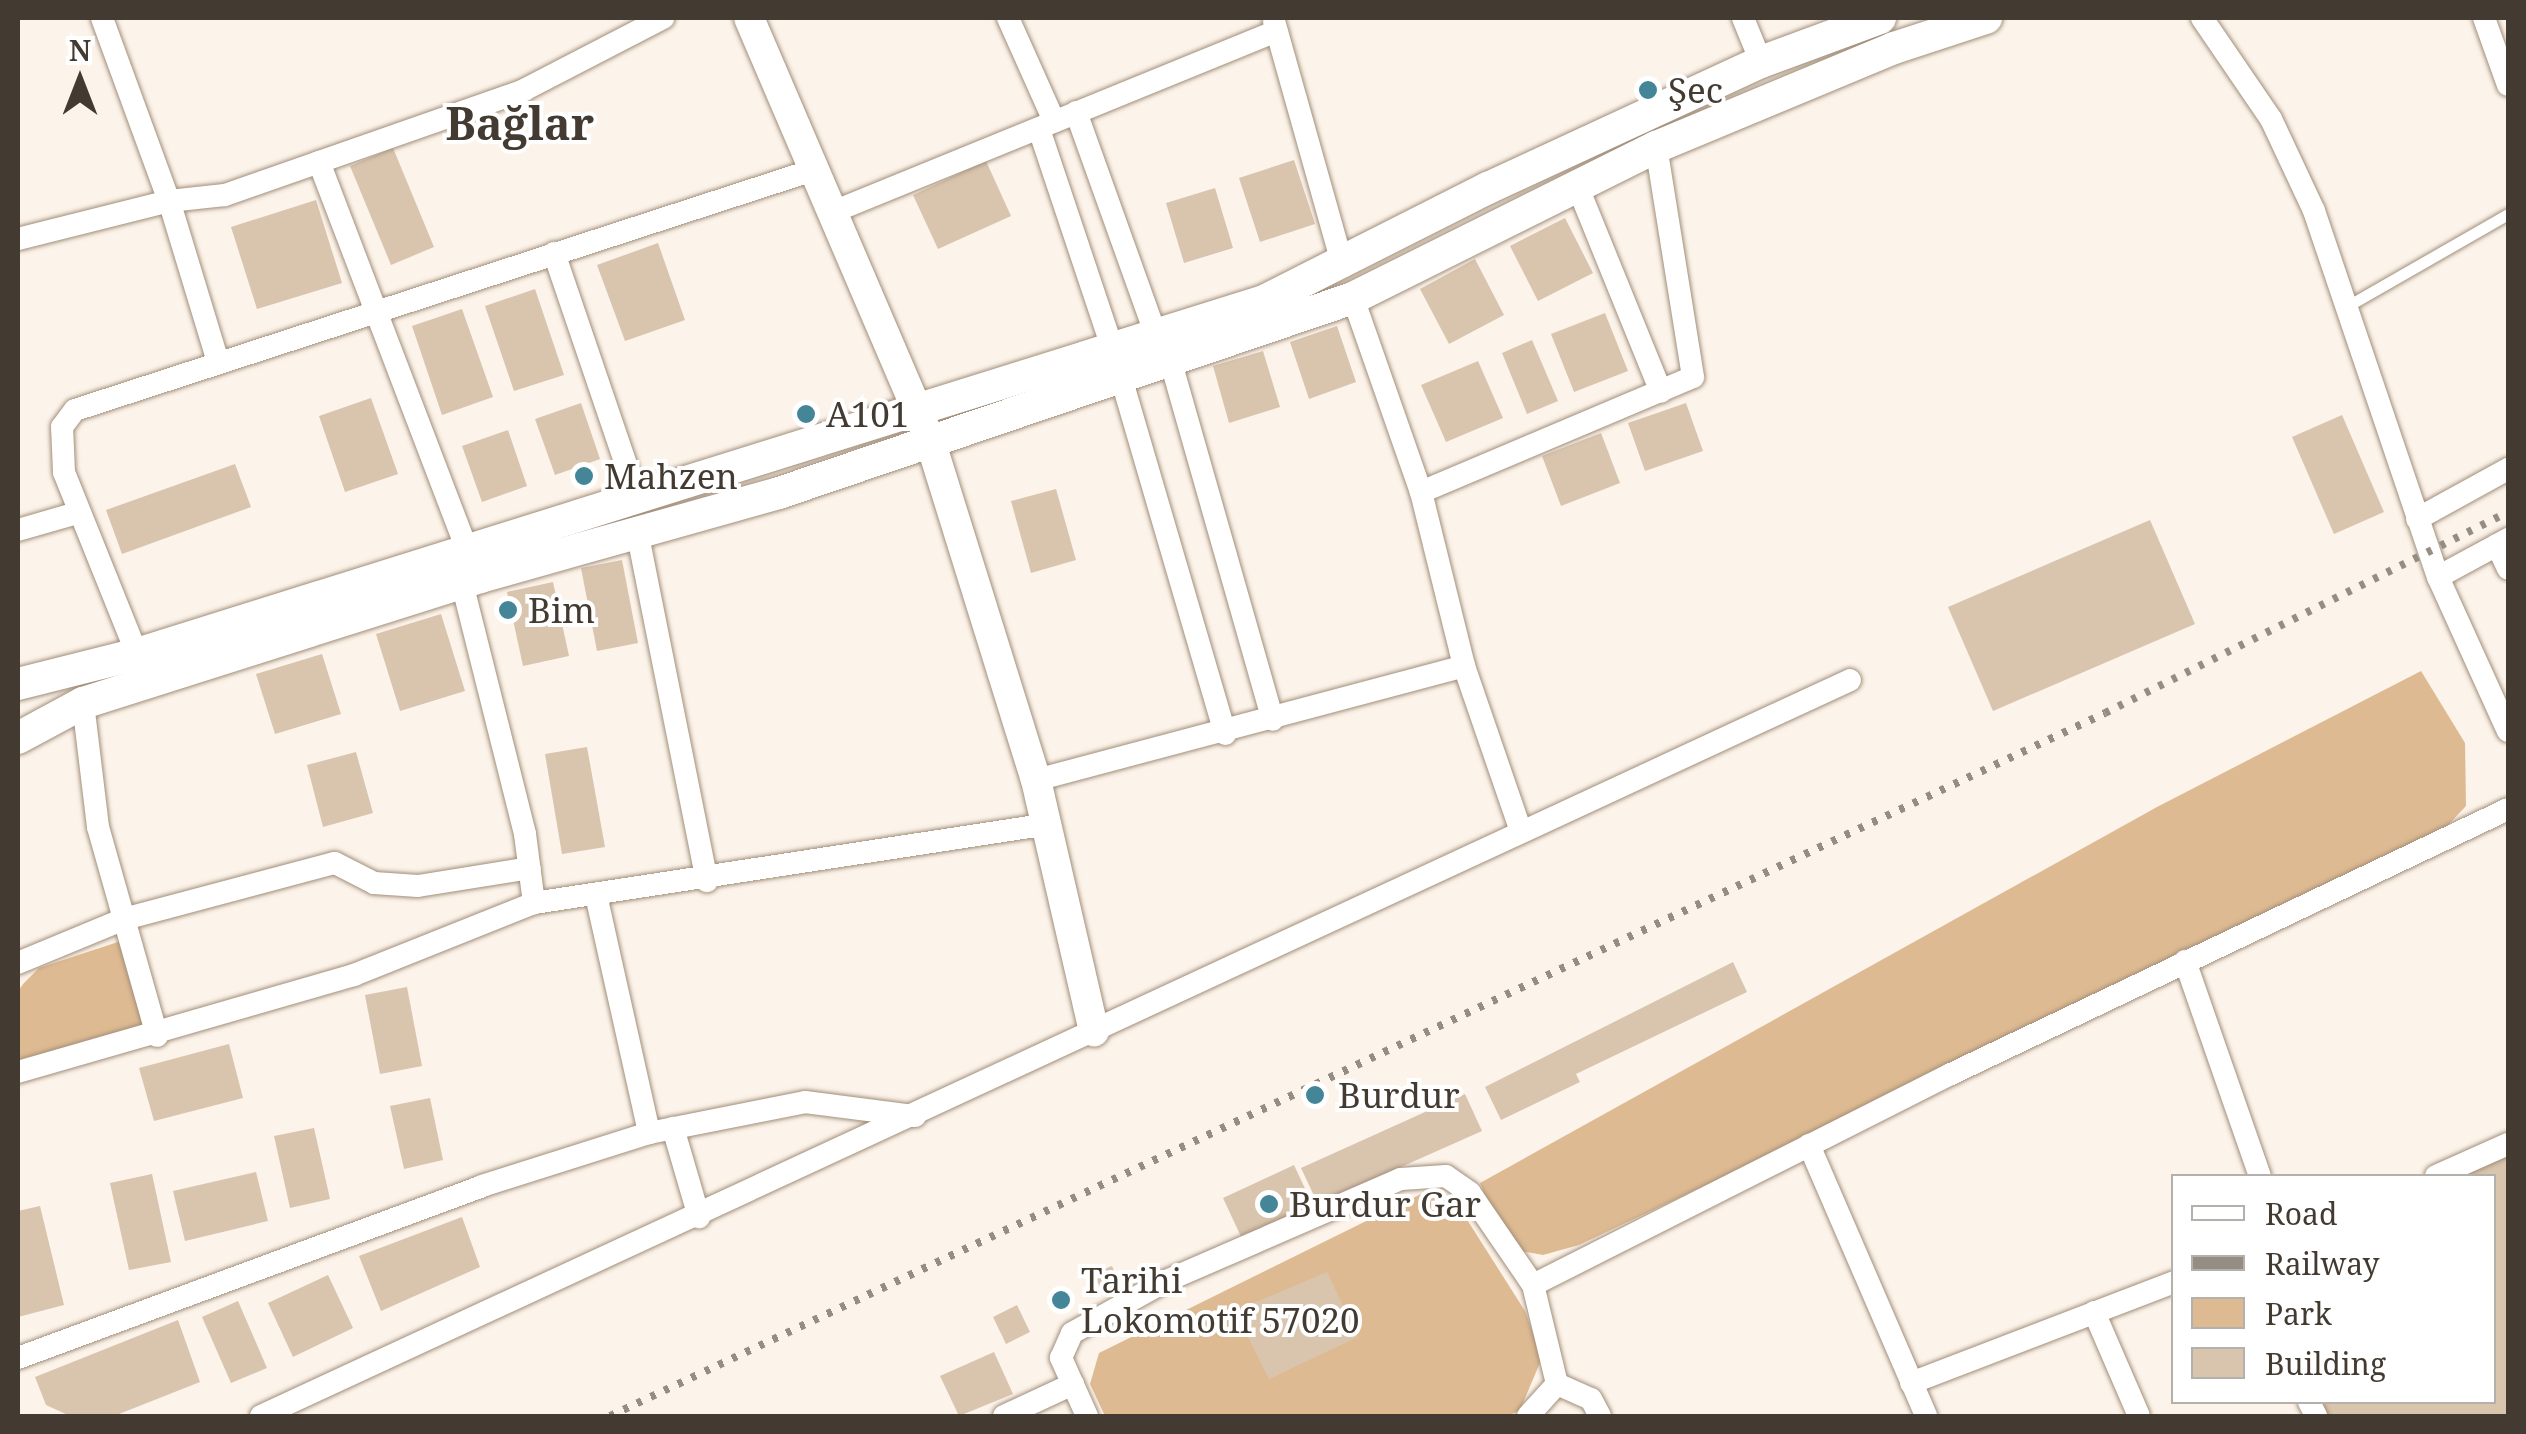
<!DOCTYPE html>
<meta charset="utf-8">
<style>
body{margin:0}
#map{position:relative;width:2526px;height:1434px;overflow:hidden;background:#fcf3ea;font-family:"Noto Serif",serif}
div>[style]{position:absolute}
.green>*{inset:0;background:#deba92}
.building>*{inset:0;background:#d9c4ae}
.roads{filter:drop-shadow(0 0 2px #a18e79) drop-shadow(0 0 2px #a18e79)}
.service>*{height:11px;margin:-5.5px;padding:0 5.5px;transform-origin:5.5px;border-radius:5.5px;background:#fff}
.minor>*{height:22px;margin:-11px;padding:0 11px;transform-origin:11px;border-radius:11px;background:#fff}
.tertiary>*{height:30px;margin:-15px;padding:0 15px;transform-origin:15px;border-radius:15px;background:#fff}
.secondary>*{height:32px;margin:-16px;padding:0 16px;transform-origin:16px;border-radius:16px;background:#fff}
.rail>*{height:8px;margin-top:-4px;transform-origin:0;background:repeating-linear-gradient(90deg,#958d84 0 5px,transparent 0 15px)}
.dots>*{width:28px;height:28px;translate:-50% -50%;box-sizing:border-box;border:5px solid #fff;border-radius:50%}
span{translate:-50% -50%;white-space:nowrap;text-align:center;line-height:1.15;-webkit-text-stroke:8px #fff;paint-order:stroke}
.poi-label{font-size:35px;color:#433b32}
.left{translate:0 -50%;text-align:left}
.district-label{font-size:45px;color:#433b32;font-weight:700}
.frame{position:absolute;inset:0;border:20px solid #433b32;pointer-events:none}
.legend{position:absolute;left:2171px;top:1174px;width:325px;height:230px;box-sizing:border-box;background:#fff;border:2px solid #b4b1ad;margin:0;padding:12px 18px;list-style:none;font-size:30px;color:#433b32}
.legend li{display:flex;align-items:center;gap:20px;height:50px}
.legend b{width:50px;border:2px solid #b4b1ad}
.north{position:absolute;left:30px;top:30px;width:100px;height:100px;-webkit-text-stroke:8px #fff;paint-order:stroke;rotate:0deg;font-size:28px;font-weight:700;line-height:40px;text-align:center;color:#433b32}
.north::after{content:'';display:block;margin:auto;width:35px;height:45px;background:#433b32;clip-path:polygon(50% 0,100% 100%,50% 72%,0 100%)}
</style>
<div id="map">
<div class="green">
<i style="clip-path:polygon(2421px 671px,2465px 743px,2466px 806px,2432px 842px,1579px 1245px,1543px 1255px,1515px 1250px,1499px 1230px,1480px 1183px,2157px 807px)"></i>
<i style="clip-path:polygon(121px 941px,145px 1026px,18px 1060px,18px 991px,24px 983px,39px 968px)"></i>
<i style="clip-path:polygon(1427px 1191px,1459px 1207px,1525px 1311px,1542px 1358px,1520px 1410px,1508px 1416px,1105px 1416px,1090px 1384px,1099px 1353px)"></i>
</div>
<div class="building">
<i style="clip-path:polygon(393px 148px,434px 247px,391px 265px,350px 166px)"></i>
<i style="clip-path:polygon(1294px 160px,1315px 224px,1260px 242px,1239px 178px)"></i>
<i style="clip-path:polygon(986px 161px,1011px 216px,938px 249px,913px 195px)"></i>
<i style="clip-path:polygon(1215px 188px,1233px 248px,1184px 263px,1166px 203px)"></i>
<i style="clip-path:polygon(316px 200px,342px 283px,257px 309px,231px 227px)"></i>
<i style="clip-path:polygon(1565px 218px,1593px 273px,1538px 301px,1510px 246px)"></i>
<i style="clip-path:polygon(658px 243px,685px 320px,625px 341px,597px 265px)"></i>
<i style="clip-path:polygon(1475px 259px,1504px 315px,1449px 344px,1420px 289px)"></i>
<i style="clip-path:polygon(535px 289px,564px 375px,514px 391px,485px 306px)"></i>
<i style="clip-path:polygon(462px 309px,493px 397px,442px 415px,412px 326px)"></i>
<i style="clip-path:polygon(1605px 313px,1628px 371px,1574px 392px,1551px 334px)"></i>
<i style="clip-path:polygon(1337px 326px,1356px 382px,1309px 399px,1290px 342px)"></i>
<i style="clip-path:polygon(1532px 340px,1558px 401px,1527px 414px,1502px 353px)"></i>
<i style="clip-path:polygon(1263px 351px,1280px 407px,1229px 423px,1213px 366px)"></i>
<i style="clip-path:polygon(1478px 361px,1503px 418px,1446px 442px,1421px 385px)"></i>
<i style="clip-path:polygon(371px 398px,398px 474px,345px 492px,319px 416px)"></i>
<i style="clip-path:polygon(581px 403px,600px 459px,555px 475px,535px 419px)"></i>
<i style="clip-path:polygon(1686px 403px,1703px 451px,1645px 471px,1628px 423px)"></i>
<i style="clip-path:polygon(2342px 415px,2384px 512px,2334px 534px,2292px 437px)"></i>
<i style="clip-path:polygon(508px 430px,527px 486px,482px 502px,462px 446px)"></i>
<i style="clip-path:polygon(1601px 433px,1620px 483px,1561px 506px,1542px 456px)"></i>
<i style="clip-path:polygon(235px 464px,251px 507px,122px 554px,106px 510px)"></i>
<i style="clip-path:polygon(1056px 489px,1076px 560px,1031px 573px,1011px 501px)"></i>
<i style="clip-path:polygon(2150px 520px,2195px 624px,1993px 711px,1948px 607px)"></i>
<i style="clip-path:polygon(622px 560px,638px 643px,597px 651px,581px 568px)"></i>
<i style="clip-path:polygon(553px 582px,569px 656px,523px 666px,507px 592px)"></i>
<i style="clip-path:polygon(441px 614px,465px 691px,400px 711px,376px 634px)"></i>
<i style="clip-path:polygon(322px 654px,341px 714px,275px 734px,256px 674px)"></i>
<i style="clip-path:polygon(587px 747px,605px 847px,562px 854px,545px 754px)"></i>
<i style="clip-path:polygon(356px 752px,373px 813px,323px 827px,307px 765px)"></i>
<i style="clip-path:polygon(1733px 962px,1747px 992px,1576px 1074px,1580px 1082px,1501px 1120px,1485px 1087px)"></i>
<i style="clip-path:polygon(407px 987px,422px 1066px,380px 1074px,365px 995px)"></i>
<i style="clip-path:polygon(229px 1044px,243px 1098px,154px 1121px,139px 1068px)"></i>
<i style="clip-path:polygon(1465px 1094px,1482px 1131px,1318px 1204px,1301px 1168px)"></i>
<i style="clip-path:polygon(430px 1098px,443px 1160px,404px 1169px,390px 1106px)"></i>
<i style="clip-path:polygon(314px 1128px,330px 1199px,290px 1208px,274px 1136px)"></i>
<i style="clip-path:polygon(2508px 1146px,2508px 1416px,2323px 1416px,2316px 1402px,2494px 1402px,2494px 1176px,2440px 1176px)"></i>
<i style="clip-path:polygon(1294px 1165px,1315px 1210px,1244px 1243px,1223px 1198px)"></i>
<i style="clip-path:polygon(256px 1172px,268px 1221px,185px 1241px,173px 1191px)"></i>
<i style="clip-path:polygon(152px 1174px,171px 1262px,129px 1270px,110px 1183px)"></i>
<i style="clip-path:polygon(40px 1206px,64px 1305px,18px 1317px,18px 1211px)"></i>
<i style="clip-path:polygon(462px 1217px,480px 1267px,381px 1311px,359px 1256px)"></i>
<i style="clip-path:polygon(1112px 1266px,1121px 1288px,1103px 1295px,1094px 1273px)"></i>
<i style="clip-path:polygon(1327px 1272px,1358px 1337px,1269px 1379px,1235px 1311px)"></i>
<i style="clip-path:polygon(328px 1275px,353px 1328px,293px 1357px,268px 1303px)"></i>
<i style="clip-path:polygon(238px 1301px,267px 1368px,231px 1383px,202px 1317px)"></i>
<i style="clip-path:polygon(1017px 1305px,1030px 1332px,1006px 1344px,993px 1317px)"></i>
<i style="clip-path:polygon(178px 1320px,200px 1382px,114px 1416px,70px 1416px,46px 1405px,35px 1377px)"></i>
<i style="clip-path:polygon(994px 1352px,1013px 1394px,959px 1416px,940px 1376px)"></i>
</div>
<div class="roads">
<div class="service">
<i style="left:2344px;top:308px;width:189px;rotate:-29.8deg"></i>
</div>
<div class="minor">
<i style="left:102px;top:18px;width:201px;rotate:69.9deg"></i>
<i style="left:171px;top:207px;width:162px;rotate:73.1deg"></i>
<i style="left:1008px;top:18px;width:113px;rotate:65.9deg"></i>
<i style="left:1743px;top:18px;width:48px;rotate:67.8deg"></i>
<i style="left:2202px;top:18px;width:122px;rotate:55.7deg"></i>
<i style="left:2271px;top:119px;width:102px;rotate:64.9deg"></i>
<i style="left:2314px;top:211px;width:386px;rotate:71.3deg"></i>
<i style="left:2438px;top:577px;width:169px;rotate:65.6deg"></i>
<i style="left:2484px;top:18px;width:71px;rotate:70.3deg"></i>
<i style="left:1274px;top:21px;width:255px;rotate:74.3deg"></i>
<i style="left:1076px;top:112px;width:238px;rotate:70.3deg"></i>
<i style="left:1039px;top:129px;width:233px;rotate:71.5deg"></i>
<i style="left:319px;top:162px;width:415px;rotate:69.1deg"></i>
<i style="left:1577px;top:185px;width:223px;rotate:67.9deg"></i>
<i style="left:833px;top:212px;width:479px;rotate:-22.2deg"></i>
<i style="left:18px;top:239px;width:156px;rotate:-14.1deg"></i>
<i style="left:169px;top:201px;width:56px;rotate:-6.1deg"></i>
<i style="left:225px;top:195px;width:317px;rotate:-19.3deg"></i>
<i style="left:524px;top:90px;width:157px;rotate:-27.4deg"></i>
<i style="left:554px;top:253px;width:258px;rotate:71.2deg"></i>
<i style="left:1353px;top:298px;width:206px;rotate:70.7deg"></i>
<i style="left:1421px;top:492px;width:179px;rotate:76.1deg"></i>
<i style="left:1170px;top:359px;width:375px;rotate:74.1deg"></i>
<i style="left:1120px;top:374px;width:375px;rotate:73.7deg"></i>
<i style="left:1421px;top:492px;width:295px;rotate:-22.9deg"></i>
<i style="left:1693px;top:377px;width:233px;rotate:-99.1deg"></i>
<i style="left:2417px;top:519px;width:104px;rotate:-28.8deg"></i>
<i style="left:18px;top:530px;width:61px;rotate:-16.1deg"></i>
<i style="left:638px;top:536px;width:352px;rotate:78.7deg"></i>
<i style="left:2497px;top:545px;width:26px;rotate:65deg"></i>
<i style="left:2438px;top:577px;width:80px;rotate:-28.5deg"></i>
<i style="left:462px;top:583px;width:259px;rotate:75.9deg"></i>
<i style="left:525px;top:834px;width:70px;rotate:82.6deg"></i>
<i style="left:137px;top:654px;width:196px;rotate:-111.9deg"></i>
<i style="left:64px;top:472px;width:45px;rotate:-92.5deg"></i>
<i style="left:62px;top:427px;width:21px;rotate:-53deg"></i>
<i style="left:75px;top:410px;width:776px;rotate:-18.01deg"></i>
<i style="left:83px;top:703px;width:125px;rotate:83.1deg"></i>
<i style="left:98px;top:827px;width:217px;rotate:74.2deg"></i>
<i style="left:1036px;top:780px;width:443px;rotate:-14.9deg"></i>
<i style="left:1464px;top:666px;width:172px;rotate:71deg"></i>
<i style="left:596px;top:895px;width:244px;rotate:77.4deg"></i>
<i style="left:2185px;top:961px;width:228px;rotate:70.8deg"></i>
<i style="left:18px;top:963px;width:115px;rotate:-22.5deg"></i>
<i style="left:124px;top:919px;width:218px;rotate:-14.9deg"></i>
<i style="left:335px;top:863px;width:44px;rotate:27.1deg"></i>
<i style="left:374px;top:883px;width:44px;rotate:3.9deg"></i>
<i style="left:418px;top:886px;width:113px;rotate:-9.1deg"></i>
<i style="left:18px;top:1072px;width:350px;rotate:-16.1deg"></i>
<i style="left:354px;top:975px;width:194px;rotate:-21.8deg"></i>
<i style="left:534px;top:903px;width:521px;rotate:-8.72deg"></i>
<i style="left:673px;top:1128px;width:93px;rotate:73.7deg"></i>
<i style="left:1809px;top:1145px;width:295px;rotate:66.6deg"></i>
<i style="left:2436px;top:1176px;width:79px;rotate:-24deg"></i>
<i style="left:2094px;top:1312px;width:113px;rotate:66.6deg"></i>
<i style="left:18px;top:1358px;width:495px;rotate:-20.3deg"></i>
<i style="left:482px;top:1186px;width:175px;rotate:-17.6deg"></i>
<i style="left:649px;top:1133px;width:159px;rotate:-11.2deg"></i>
<i style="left:805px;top:1102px;width:111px;rotate:7.3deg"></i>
<i style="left:1911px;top:1383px;width:282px;rotate:-21deg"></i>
<i style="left:1557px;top:1384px;width:37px;rotate:24deg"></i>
<i style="left:1591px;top:1399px;width:19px;rotate:62deg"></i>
<i style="left:2309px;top:1402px;width:16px;rotate:63deg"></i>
<i style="left:261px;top:1416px;width:1751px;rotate:-24.85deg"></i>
<i style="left:1004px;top:1416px;width:76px;rotate:-24.9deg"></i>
<i style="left:1087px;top:1416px;width:64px;rotate:-114.1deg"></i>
<i style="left:1061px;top:1358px;width:27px;rotate:-66deg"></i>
<i style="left:1072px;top:1333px;width:107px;rotate:-29deg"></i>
<i style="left:1166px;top:1281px;width:256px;rotate:-23.5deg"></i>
<i style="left:1401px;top:1179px;width:45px;rotate:-3.8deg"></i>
<i style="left:1446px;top:1176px;width:29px;rotate:35deg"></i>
<i style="left:1470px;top:1193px;width:112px;rotate:55.6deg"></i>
<i style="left:1533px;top:1285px;width:468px;rotate:-26.8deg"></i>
<i style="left:1951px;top:1074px;width:617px;rotate:-25.44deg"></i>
<i style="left:1528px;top:1416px;width:43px;rotate:-47.8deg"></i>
<i style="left:1557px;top:1384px;width:102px;rotate:-103.6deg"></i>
</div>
<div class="tertiary">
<i style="left:749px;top:18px;width:459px;rotate:66.8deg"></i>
<i style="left:930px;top:440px;width:356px;rotate:72.7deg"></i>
<i style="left:1036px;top:780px;width:258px;rotate:77deg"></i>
</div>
<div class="secondary">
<i style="left:18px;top:684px;width:123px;rotate:-14.1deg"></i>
<i style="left:137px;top:654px;width:1181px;rotate:-17.39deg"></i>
<i style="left:1264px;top:301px;width:251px;rotate:-26.8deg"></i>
<i style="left:1488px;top:188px;width:301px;rotate:-24.8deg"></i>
<i style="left:1761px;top:62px;width:127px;rotate:-20.3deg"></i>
<i style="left:18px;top:738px;width:74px;rotate:-28.3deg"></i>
<i style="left:83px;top:703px;width:417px;rotate:-17.6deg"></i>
<i style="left:480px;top:577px;width:311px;rotate:-15.7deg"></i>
<i style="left:779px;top:493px;width:606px;rotate:-18.76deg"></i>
<i style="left:1353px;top:298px;width:339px;rotate:-26.5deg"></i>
<i style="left:1656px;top:147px;width:258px;rotate:-22.6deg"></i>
<i style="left:1894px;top:48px;width:97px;rotate:-18.1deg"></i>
</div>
</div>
<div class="rail">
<i style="left:610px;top:1416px;width:1652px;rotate:-25.18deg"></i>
<i style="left:2105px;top:713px;width:450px;rotate:-26.5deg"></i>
</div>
<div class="dots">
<i style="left:1648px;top:90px;background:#448598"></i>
<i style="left:806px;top:414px;background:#448598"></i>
<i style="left:584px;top:476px;background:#448598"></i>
<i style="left:508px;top:610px;background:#448598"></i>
<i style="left:1315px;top:1095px;background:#448598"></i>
<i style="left:1269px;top:1204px;background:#448598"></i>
<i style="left:1061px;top:1300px;background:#448598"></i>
</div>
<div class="poi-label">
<span class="left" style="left:1668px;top:90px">Şec</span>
<span class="left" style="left:826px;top:414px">A101</span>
<span class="left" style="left:604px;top:476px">Mahzen</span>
<span class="left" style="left:528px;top:610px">Bim</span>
<span class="left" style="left:1338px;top:1095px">Burdur</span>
<span class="left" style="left:1289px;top:1204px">Burdur Gar</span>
<span class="left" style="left:1081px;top:1300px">Tarihi<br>Lokomotif 57020</span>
</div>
<div class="district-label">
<span style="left:520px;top:123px">Bağlar</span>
</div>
<div class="frame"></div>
<ul class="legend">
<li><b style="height:12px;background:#fff"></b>Road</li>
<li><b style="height:12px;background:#958d84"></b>Railway</li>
<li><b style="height:28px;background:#deba92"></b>Park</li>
<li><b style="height:28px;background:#d9c4ae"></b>Building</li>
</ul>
<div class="north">N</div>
</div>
